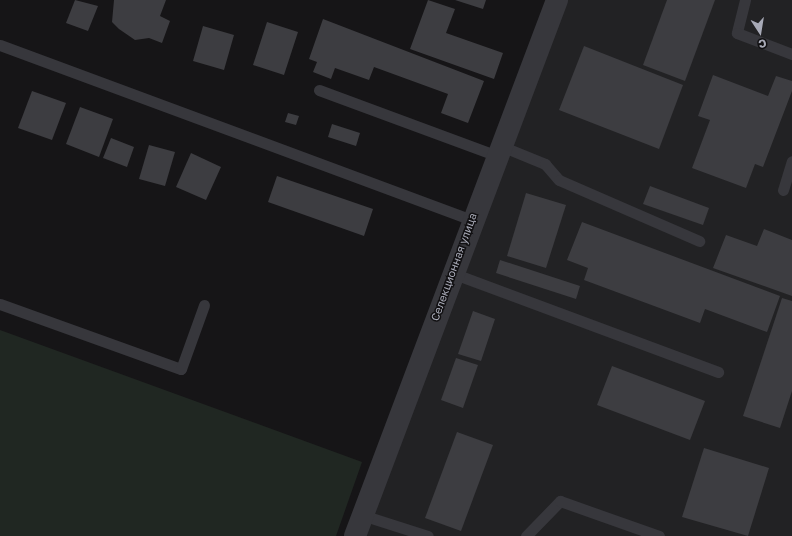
<!DOCTYPE html>
<meta charset="utf-8">
<style>
body{margin:0}
#map{position:relative;width:792px;height:536px;overflow:hidden;background:#161517;font-family:"Golos Text",sans-serif}
div>[style]{position:absolute}
.built>*{inset:0;background:#222224}
.green>*{inset:0;background:#202722}
.building>*{inset:0;background:#3d3d41}
.service>*{height:11px;margin:-5.5px;padding:0 5.5px;transform-origin:5.5px;border-radius:5.5px;background:#37373c}
.minor>*{height:22px;margin:-11px;padding:0 11px;transform-origin:11px;border-radius:11px;background:#37373c}
span{translate:-50% -50%;white-space:nowrap;text-align:center;line-height:1.15;-webkit-text-stroke:3px #111012;paint-order:stroke}
.street-label{font-size:11px;color:#a8aab7}
.north{position:absolute;left:740px;top:12px;width:40px;height:40px;-webkit-text-stroke:3px #111012;paint-order:stroke;rotate:168deg;font-size:11px;font-weight:700;line-height:16px;text-align:center;color:#a8aab7}
.north::after{content:'';display:block;margin:auto;width:14px;height:18px;background:#a8aab7;clip-path:polygon(50% 0,100% 100%,50% 72%,0 100%)}
</style>
<div id="map">
<div class="built">
<i style="clip-path:polygon(562px 0,792px 0,792px 536px,360px 536px)"></i>
</div>
<div class="green">
<i style="clip-path:polygon(0 330px,362px 462px,336px 536px,0 536px)"></i>
</div>
<div class="building">
<i style="clip-path:polygon(75px 0,98px 6px,88px 31px,66px 23px)"></i>
<i style="clip-path:polygon(114px 0,166px 0,160px 16px,170px 21px,162px 43px,149px 38px,135px 40px,119px 29px,112px 22px)"></i>
<i style="clip-path:polygon(428px 0,455px 9px,446px 33px,503px 53px,494px 79px,410px 49px)"></i>
<i style="clip-path:polygon(455px 0,486px 0,483px 9px)"></i>
<i style="clip-path:polygon(667px 0,715px 0,685px 81px,643px 65px)"></i>
<i style="clip-path:polygon(323px 19px,484px 81px,468px 123px,441px 113px,448px 94px,374px 67px,369px 80px,335px 68px,331px 79px,313px 72px,317px 62px,309px 59px)"></i>
<i style="clip-path:polygon(267px 22px,298px 32px,284px 75px,253px 65px)"></i>
<i style="clip-path:polygon(203px 26px,234px 35px,224px 70px,193px 61px)"></i>
<i style="clip-path:polygon(584px 46px,683px 85px,659px 149px,559px 110px)"></i>
<i style="clip-path:polygon(713px 75px,768px 96px,776px 76px,792px 81px,792px 91px,763px 167px,755px 164px,746px 188px,692px 168px,710px 120px,698px 116px)"></i>
<i style="clip-path:polygon(32px 91px,66px 103px,52px 140px,18px 128px)"></i>
<i style="clip-path:polygon(80px 107px,113px 119px,99px 157px,66px 144px)"></i>
<i style="clip-path:polygon(288px 113px,299px 116px,296px 125px,285px 122px)"></i>
<i style="clip-path:polygon(332px 124px,360px 133px,356px 146px,328px 137px)"></i>
<i style="clip-path:polygon(111px 138px,134px 147px,127px 167px,103px 158px)"></i>
<i style="clip-path:polygon(149px 145px,175px 152px,165px 186px,139px 179px)"></i>
<i style="clip-path:polygon(191px 153px,221px 167px,206px 200px,176px 187px)"></i>
<i style="clip-path:polygon(277px 176px,373px 209px,364px 236px,268px 202px)"></i>
<i style="clip-path:polygon(650px 186px,709px 208px,703px 225px,643px 204px)"></i>
<i style="clip-path:polygon(526px 193px,566px 205px,546px 268px,507px 256px)"></i>
<i style="clip-path:polygon(582px 222px,780px 296px,767px 332px,705px 309px,700px 323px,584px 280px,588px 268px,567px 260px)"></i>
<i style="clip-path:polygon(764px 229px,792px 240px,792px 296px,713px 268px,726px 235px,757px 246px)"></i>
<i style="clip-path:polygon(500px 260px,580px 286px,576px 299px,496px 273px)"></i>
<i style="clip-path:polygon(782px 298px,792px 301px,792px 391px,780px 428px,743px 416px)"></i>
<i style="clip-path:polygon(473px 311px,495px 319px,481px 361px,458px 354px)"></i>
<i style="clip-path:polygon(456px 358px,478px 365px,463px 408px,441px 400px)"></i>
<i style="clip-path:polygon(612px 366px,705px 401px,690px 440px,597px 405px)"></i>
<i style="clip-path:polygon(457px 432px,493px 445px,461px 531px,425px 518px)"></i>
<i style="clip-path:polygon(704px 448px,769px 468px,748px 536px,682px 517px)"></i>
</div>
<div class="service">
<i style="left:745px;top:0;width:34px;rotate:104deg"></i>
<i style="left:737px;top:33px;width:59px;rotate:20.9deg"></i>
<i style="left:0;top:45px;width:503px;rotate:20.34deg"></i>
<i style="left:319px;top:90px;width:190px;rotate:20.3deg"></i>
<i style="left:501px;top:146px;width:48px;rotate:22.2deg"></i>
<i style="left:545px;top:164px;width:21px;rotate:49deg"></i>
<i style="left:559px;top:180px;width:153px;rotate:23.5deg"></i>
<i style="left:783px;top:190px;width:30px;rotate:-73deg"></i>
<i style="left:452px;top:273px;width:284px;rotate:20.4deg"></i>
<i style="left:0;top:304px;width:192px;rotate:19.8deg"></i>
<i style="left:181px;top:369px;width:68px;rotate:-70.2deg"></i>
<i style="left:362px;top:515px;width:69px;rotate:17.7deg"></i>
<i style="left:526px;top:536px;width:49px;rotate:-45.8deg"></i>
<i style="left:560px;top:501px;width:105px;rotate:19.5deg"></i>
</div>
<div class="minor">
<i style="left:355px;top:536px;width:573px;rotate:-69.35deg"></i>
</div>
<div class="street-label">
<span style="left:454px;top:267px;rotate:-70deg">Селекционная улица</span>
</div>
<div class="north">С</div>
</div>
